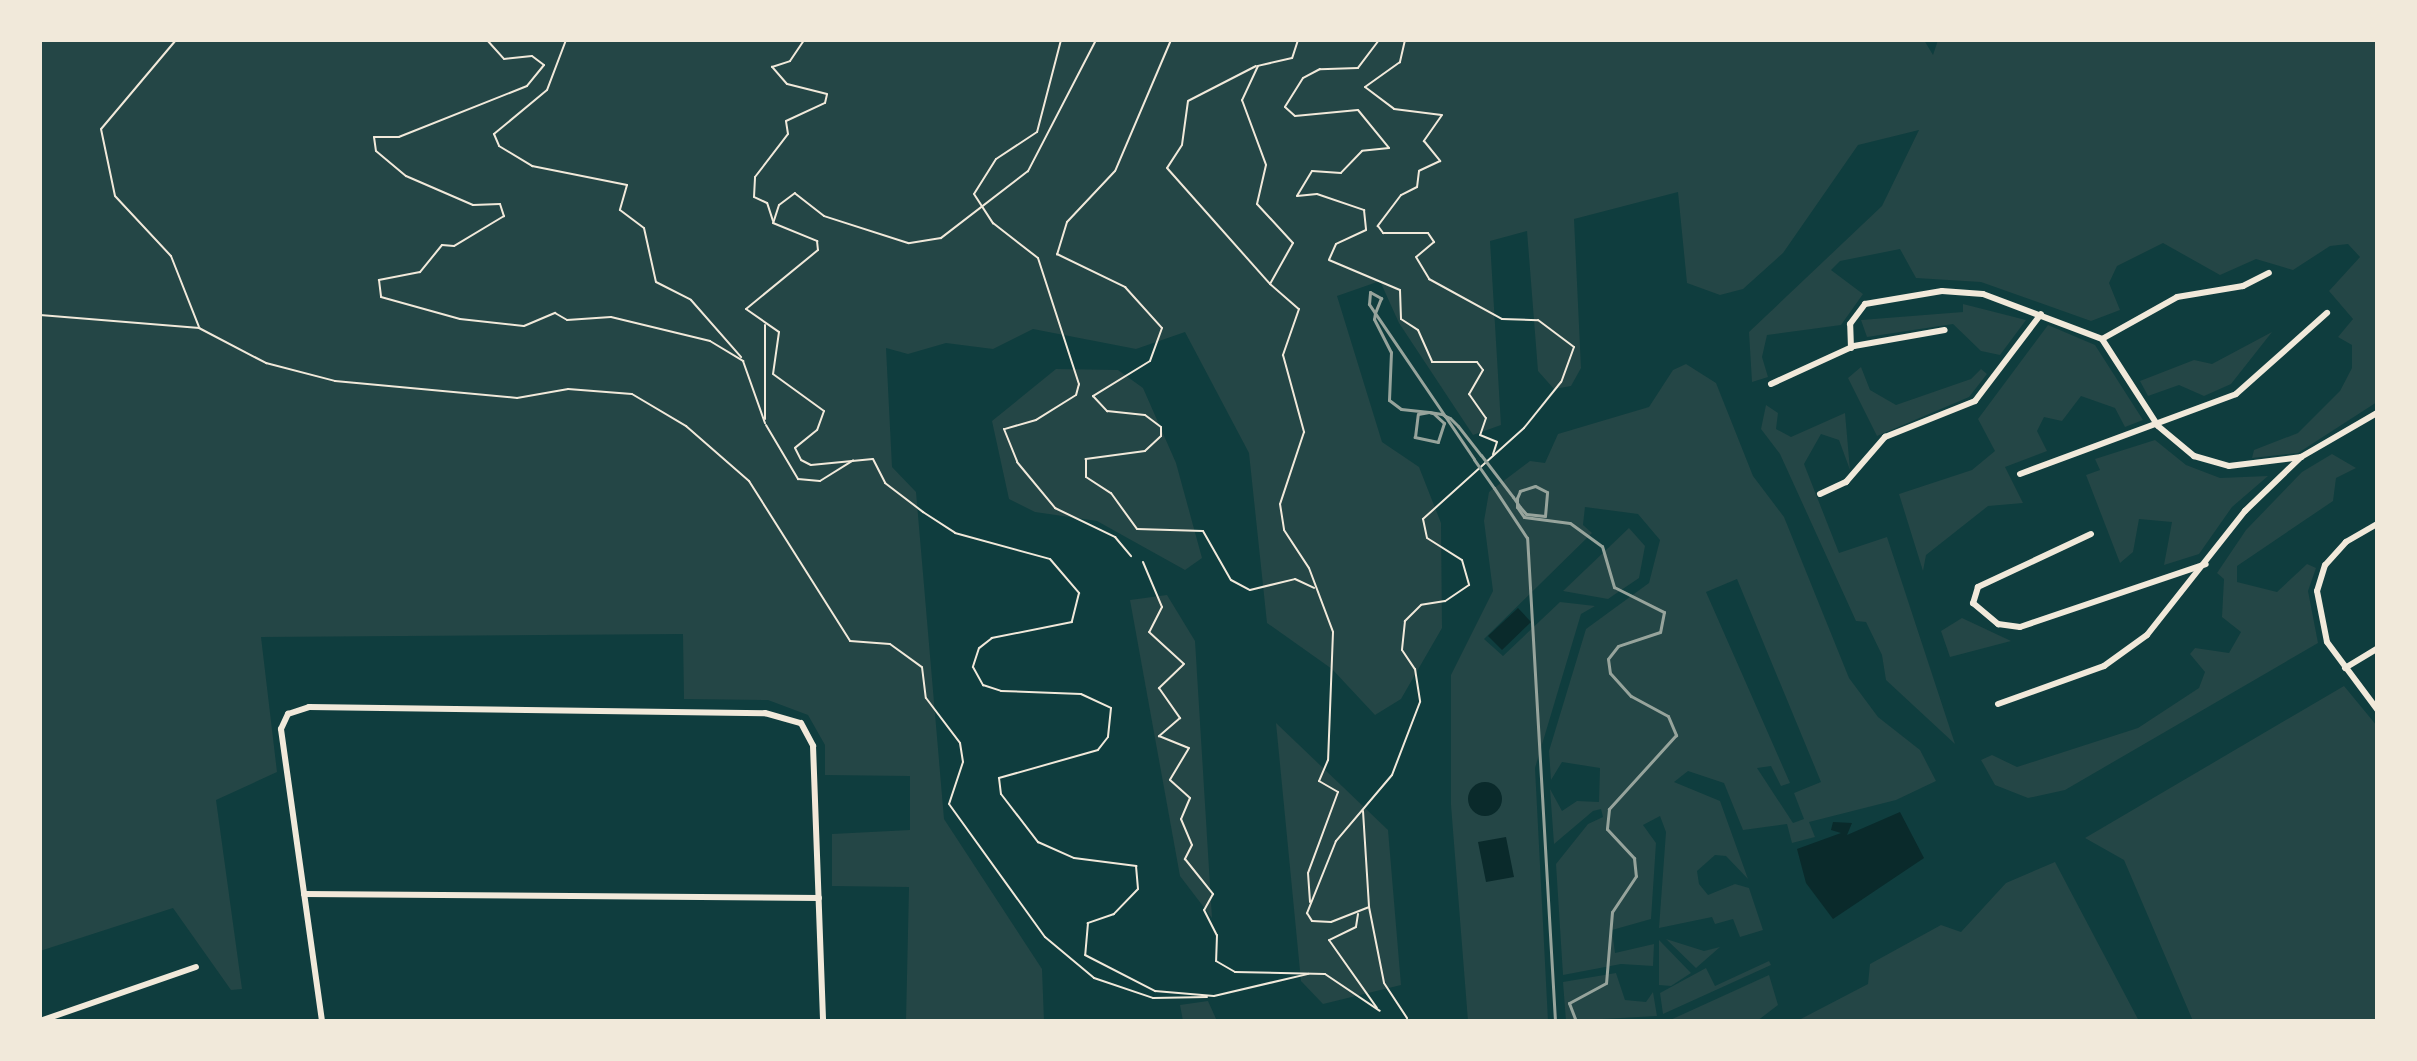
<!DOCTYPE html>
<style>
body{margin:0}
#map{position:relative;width:2417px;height:1061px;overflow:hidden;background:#0f3d3e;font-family:"IBM Plex Sans",sans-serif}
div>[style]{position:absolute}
.green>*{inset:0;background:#244646}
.water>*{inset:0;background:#0a2a2b}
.round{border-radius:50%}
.path>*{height:2px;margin:-1px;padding:0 1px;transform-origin:1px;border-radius:1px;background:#f1e9da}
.minor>*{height:6px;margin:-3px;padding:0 3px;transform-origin:3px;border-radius:3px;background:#f1e9da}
.rail>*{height:3px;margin:-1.5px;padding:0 1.5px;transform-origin:1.5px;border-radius:1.5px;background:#97a49c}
span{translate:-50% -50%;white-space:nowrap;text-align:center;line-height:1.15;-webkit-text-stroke:6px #f1e9da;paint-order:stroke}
.frame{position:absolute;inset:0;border:42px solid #f1e9da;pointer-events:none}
</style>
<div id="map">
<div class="green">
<i style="clip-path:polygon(40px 40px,1924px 40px,1933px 55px,1938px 40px,2377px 40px,2377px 402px,2298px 453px,2252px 458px,2254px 450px,2298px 433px,2340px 391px,2352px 368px,2352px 345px,2338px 337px,2353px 319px,2329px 291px,2360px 257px,2348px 244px,2330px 246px,2293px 270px,2256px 259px,2220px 275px,2163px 243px,2117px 266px,2109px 283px,2120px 310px,2091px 321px,1981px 282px,1916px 278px,1900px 249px,1840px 261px,1831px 270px,1863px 294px,1841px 325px,1767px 335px,1762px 357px,1768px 377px,1752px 382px,1749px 332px,1882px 206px,1919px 130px,1858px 145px,1783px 253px,1743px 289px,1720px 295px,1687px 283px,1678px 192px,1574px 219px,1581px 368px,1571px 386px,1554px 389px,1538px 371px,1527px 231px,1490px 241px,1501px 425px,1473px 435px,1399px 323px,1380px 281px,1337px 296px,1382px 442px,1419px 467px,1441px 523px,1442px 628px,1401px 699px,1375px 715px,1332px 669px,1267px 623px,1249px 453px,1185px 332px,1136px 349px,1033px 329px,993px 349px,946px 343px,908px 354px,886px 348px,892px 467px,916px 492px,944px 819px,1042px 969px,1044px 1021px,906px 1021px,909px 887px,832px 886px,832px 834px,910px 830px,910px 776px,825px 775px,825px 745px,808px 715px,768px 700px,684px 699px,683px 634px,261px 637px,277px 772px,216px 800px,242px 989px,231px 990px,173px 908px,40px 951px)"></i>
<i style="clip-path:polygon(1963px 304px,2026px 320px,2000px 355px,1981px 351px,1953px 324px,1867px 337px,1861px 320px,1963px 312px)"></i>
<i style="clip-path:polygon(2048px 325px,2095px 345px,2143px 420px,2125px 427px,2115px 408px,2081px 396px,2062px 421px,2044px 417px,2037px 431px,2047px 451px,2005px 467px,2023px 503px,1988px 506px,1926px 555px,1923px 571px,1899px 494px,1972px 470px,1995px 451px,1978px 419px)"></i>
<i style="clip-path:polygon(2272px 332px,2231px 384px,2204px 396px,2179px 385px,2148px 396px,2140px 381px,2194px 360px,2212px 364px)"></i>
<i style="clip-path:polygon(evenodd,1686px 364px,1716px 383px,1753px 476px,1784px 517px,1849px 678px,1878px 717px,1920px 750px,1936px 781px,1896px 800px,1809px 822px,1815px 837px,1792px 843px,1787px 824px,1743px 830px,1724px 783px,1688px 771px,1674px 782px,1720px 801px,1748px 879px,1726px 856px,1715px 855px,1697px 871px,1699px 884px,1708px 895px,1735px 884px,1749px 888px,1763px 930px,1740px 937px,1733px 919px,1715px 924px,1712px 917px,1659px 928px,1666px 832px,1660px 816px,1643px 825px,1656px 843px,1651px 919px,1612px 930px,1615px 953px,1654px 944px,1653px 966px,1621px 964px,1563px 975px,1556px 864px,1588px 824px,1603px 817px,1601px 809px,1593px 811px,1554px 844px,1550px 789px,1562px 811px,1577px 801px,1599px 802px,1600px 768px,1562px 762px,1551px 780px,1549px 751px,1586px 629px,1649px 583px,1660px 540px,1638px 514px,1585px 507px,1583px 525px,1592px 533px,1484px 639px,1503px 656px,1560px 602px,1595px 606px,1581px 614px,1535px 768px,1548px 1021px,1468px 1021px,1451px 805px,1451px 675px,1493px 591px,1484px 521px,1489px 492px,1530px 461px,1545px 463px,1558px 434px,1649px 407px,1673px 370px,1686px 364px,1737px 579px,1821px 782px,1794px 793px,1804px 819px,1793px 823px,1757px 768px,1771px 766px,1781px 786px,1790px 783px,1706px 592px,1737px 579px)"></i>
<i style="clip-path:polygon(1861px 367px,1870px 390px,1896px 405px,1971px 379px,1981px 369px,1987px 374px,1969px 397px,1877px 436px,1848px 378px)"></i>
<i style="clip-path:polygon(1056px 369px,1118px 370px,1143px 388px,1176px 463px,1202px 558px,1185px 570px,1097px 521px,1035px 512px,1009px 499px,992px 421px)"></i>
<i style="clip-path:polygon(1766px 405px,1778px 413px,1776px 429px,1791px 437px,1845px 413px,1850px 470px,1839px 440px,1821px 434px,1804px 464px,1839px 553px,1887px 537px,1955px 744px,1886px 680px,1882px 655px,1866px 622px,1856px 621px,1780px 454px,1761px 429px)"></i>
<i style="clip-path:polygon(2155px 440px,2186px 465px,2220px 478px,2268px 476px,2232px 507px,2199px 554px,2164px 565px,2172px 522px,2139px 519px,2133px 552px,2120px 563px,2086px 475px,2100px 470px,2095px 459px)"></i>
<i style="clip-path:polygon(2332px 454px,2356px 468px,2336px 478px,2333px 501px,2237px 566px,2237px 582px,2277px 592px,2307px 564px,2316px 568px,2308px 591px,2318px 643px,2065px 790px,2028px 798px,1995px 785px,1981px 760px,1992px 755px,2017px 767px,2138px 728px,2199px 688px,2205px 672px,2190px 654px,2195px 648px,2229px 653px,2241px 632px,2222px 617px,2224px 579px,2217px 573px,2246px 530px,2302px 472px)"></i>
<i style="clip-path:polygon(1629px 528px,1645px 546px,1639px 578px,1608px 599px,1563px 591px)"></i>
<i style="clip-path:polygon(1167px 595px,1195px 641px,1212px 918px,1180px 876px,1130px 600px)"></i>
<i style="clip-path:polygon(1962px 618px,2011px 641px,1950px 657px,1941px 631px)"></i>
<i style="clip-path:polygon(2344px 686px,2377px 726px,2377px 1021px,2193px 1021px,2124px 860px,2085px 838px)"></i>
<i style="clip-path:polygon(1276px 723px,1388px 830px,1401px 985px,1323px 1004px,1301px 981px)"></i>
<i style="clip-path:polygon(2055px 862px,2139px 1021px,1797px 1021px,1868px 984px,1870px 964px,1941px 925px,1961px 932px,2006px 883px)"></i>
<i style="clip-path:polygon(1666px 939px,1704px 951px,1720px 947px,1696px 968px)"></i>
<i style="clip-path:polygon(1659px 940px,1691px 973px,1671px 986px,1659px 985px)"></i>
<i style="clip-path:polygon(1769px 961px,1771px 965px,1663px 1014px,1660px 993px,1706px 968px,1715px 986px)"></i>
<i style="clip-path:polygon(1616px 973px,1625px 1000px,1646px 1002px,1653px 992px,1657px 1016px,1566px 1021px,1563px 982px)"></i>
<i style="clip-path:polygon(1769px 975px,1778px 1005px,1757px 1021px,1668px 1021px)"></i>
<i style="clip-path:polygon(1208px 1001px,1217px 1021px,1183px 1021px,1180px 1005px)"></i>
</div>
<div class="water">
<i style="clip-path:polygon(1518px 608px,1531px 622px,1502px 650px,1488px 636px)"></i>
<i class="round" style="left:1468px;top:782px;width:34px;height:34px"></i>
<i style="clip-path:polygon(1900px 812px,1924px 858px,1833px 919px,1806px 883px,1797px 849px,1841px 833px,1831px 830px,1833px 822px,1852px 823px,1847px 835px)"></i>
<i style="clip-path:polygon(1506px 837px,1514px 877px,1486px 882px,1478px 842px)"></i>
</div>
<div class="path">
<i style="left:176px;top:40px;width:116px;rotate:130.1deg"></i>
<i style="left:101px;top:129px;width:68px;rotate:78.2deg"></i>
<i style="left:115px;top:196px;width:82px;rotate:47deg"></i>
<i style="left:171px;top:256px;width:76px;rotate:68.5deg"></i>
<i style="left:487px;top:40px;width:25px;rotate:48deg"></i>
<i style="left:504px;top:59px;width:28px;rotate:-6deg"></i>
<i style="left:532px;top:56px;width:15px;rotate:37deg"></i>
<i style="left:544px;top:65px;width:27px;rotate:129deg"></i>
<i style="left:527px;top:86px;width:138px;rotate:158.3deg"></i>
<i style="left:399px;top:137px;width:25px;rotate:180deg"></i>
<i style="left:374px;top:137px;width:14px;rotate:82deg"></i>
<i style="left:376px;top:151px;width:39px;rotate:40deg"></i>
<i style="left:406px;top:176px;width:73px;rotate:23.4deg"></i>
<i style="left:473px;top:205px;width:27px;rotate:-2deg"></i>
<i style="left:500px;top:204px;width:13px;rotate:72deg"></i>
<i style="left:504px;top:216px;width:58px;rotate:149deg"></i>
<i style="left:454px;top:246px;width:12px;rotate:-175deg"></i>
<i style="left:442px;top:245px;width:35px;rotate:129deg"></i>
<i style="left:420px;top:272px;width:42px;rotate:169deg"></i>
<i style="left:379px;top:280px;width:17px;rotate:83deg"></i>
<i style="left:381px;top:297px;width:82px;rotate:15.6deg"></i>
<i style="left:460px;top:319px;width:64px;rotate:6.2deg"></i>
<i style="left:524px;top:326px;width:34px;rotate:-23deg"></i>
<i style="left:555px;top:313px;width:14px;rotate:30deg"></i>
<i style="left:567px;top:320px;width:44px;rotate:-3.9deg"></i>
<i style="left:611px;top:317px;width:102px;rotate:13.6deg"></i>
<i style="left:710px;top:341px;width:39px;rotate:31deg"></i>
<i style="left:743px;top:361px;width:66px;rotate:70.5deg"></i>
<i style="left:566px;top:40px;width:53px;rotate:110.8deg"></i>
<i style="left:547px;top:90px;width:69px;rotate:140.3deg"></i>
<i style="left:494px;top:134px;width:13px;rotate:67deg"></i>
<i style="left:499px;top:146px;width:39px;rotate:31deg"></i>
<i style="left:532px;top:166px;width:97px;rotate:11.3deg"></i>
<i style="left:627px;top:185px;width:26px;rotate:106deg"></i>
<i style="left:620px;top:210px;width:30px;rotate:37deg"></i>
<i style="left:644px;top:228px;width:55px;rotate:77.5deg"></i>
<i style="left:656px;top:282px;width:39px;rotate:27deg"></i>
<i style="left:691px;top:300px;width:76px;rotate:48.7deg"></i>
<i style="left:1061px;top:40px;width:95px;rotate:104.6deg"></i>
<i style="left:1037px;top:132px;width:49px;rotate:146.6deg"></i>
<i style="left:996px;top:159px;width:41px;rotate:122.2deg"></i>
<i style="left:974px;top:194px;width:35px;rotate:57deg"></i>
<i style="left:993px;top:223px;width:57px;rotate:37.9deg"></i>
<i style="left:1038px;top:258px;width:133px;rotate:72deg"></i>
<i style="left:1079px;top:384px;width:11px;rotate:105deg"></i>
<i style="left:1076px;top:395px;width:47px;rotate:148deg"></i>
<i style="left:1036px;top:420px;width:33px;rotate:164deg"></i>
<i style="left:1004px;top:429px;width:35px;rotate:68deg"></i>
<i style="left:1017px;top:462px;width:60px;rotate:50.4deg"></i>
<i style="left:1055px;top:508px;width:67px;rotate:25.8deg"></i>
<i style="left:1115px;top:537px;width:25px;rotate:50deg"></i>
<i style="left:1096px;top:40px;width:148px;rotate:117.4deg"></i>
<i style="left:1028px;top:171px;width:110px;rotate:142.4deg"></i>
<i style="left:941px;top:238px;width:33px;rotate:171deg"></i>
<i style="left:908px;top:243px;width:88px;rotate:-162.2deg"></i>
<i style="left:824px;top:216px;width:37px;rotate:-142deg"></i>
<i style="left:795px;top:193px;width:20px;rotate:143deg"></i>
<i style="left:779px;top:205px;width:19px;rotate:108deg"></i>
<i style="left:773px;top:223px;width:48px;rotate:22.2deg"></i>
<i style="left:817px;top:241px;width:9px;rotate:84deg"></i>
<i style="left:818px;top:250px;width:93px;rotate:140.7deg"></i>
<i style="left:746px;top:309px;width:40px;rotate:34.9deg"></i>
<i style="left:779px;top:332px;width:42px;rotate:98.1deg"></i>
<i style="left:773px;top:374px;width:63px;rotate:36deg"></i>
<i style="left:824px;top:411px;width:20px;rotate:110deg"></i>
<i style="left:817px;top:430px;width:28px;rotate:141deg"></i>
<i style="left:795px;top:448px;width:13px;rotate:63deg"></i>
<i style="left:801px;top:460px;width:11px;rotate:27deg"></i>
<i style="left:811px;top:465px;width:62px;rotate:-5.5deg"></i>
<i style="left:873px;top:459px;width:27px;rotate:63deg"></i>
<i style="left:885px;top:483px;width:48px;rotate:37.3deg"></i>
<i style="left:923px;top:512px;width:38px;rotate:33deg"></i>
<i style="left:955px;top:533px;width:98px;rotate:15.3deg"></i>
<i style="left:1050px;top:559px;width:45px;rotate:49.5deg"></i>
<i style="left:1079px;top:593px;width:30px;rotate:104deg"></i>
<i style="left:1072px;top:622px;width:82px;rotate:168.7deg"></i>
<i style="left:992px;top:638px;width:16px;rotate:142deg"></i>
<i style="left:979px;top:648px;width:20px;rotate:108deg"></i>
<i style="left:973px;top:667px;width:21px;rotate:61deg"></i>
<i style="left:983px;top:685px;width:19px;rotate:18deg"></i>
<i style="left:1001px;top:691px;width:80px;rotate:2.1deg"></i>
<i style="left:1081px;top:694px;width:33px;rotate:25deg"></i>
<i style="left:1111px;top:708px;width:29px;rotate:96deg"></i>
<i style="left:1108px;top:737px;width:16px;rotate:128deg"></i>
<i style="left:1098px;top:750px;width:103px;rotate:164.2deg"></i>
<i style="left:999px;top:778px;width:16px;rotate:83deg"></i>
<i style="left:1001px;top:794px;width:61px;rotate:52.4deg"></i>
<i style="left:1038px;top:842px;width:39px;rotate:24deg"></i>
<i style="left:1074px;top:858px;width:63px;rotate:7.4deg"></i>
<i style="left:1136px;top:866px;width:23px;rotate:85deg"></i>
<i style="left:1138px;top:889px;width:35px;rotate:134deg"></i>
<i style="left:1114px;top:914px;width:28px;rotate:161deg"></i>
<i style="left:1088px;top:923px;width:32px;rotate:95deg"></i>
<i style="left:1085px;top:955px;width:79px;rotate:27.2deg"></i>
<i style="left:1155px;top:991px;width:59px;rotate:4.8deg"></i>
<i style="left:1214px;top:996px;width:97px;rotate:-13.2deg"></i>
<i style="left:1171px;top:40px;width:142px;rotate:113.1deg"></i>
<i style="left:1115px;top:171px;width:70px;rotate:133.3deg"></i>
<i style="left:1067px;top:222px;width:34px;rotate:107deg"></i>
<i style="left:1057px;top:254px;width:76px;rotate:25.9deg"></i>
<i style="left:1125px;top:287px;width:55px;rotate:47.9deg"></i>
<i style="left:1162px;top:328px;width:35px;rotate:110deg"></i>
<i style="left:1150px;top:361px;width:67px;rotate:148.4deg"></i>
<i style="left:1093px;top:396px;width:21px;rotate:47deg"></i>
<i style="left:1107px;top:411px;width:38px;rotate:6deg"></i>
<i style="left:1145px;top:415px;width:20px;rotate:37deg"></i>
<i style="left:1161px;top:427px;width:9px;rotate:90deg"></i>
<i style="left:1161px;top:436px;width:22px;rotate:137deg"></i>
<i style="left:1145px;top:451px;width:60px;rotate:172.3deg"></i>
<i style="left:1086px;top:459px;width:18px;rotate:90deg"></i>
<i style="left:1086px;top:477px;width:30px;rotate:33deg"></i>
<i style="left:1111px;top:493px;width:44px;rotate:54.2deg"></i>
<i style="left:1137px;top:529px;width:66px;rotate:1.7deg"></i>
<i style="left:1203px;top:531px;width:56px;rotate:60.3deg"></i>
<i style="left:1231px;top:580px;width:21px;rotate:28deg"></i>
<i style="left:1250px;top:590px;width:46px;rotate:-13.7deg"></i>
<i style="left:1295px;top:579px;width:21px;rotate:25deg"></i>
<i style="left:1298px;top:40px;width:19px;rotate:108deg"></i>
<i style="left:1292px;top:58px;width:35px;rotate:167deg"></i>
<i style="left:1258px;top:66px;width:38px;rotate:115deg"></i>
<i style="left:1242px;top:100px;width:69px;rotate:69.7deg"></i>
<i style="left:1266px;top:165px;width:40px;rotate:103deg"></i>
<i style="left:1257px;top:204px;width:53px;rotate:47.3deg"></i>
<i style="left:1293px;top:243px;width:47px;rotate:119.3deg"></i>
<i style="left:1270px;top:284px;width:38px;rotate:41deg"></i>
<i style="left:1299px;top:309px;width:49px;rotate:109.2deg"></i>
<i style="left:1283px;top:355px;width:80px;rotate:74.7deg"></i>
<i style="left:1304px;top:432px;width:76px;rotate:108.4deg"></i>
<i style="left:1280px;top:504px;width:26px;rotate:81deg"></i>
<i style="left:1284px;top:530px;width:45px;rotate:56.7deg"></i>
<i style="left:1309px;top:568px;width:68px;rotate:69.4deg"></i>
<i style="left:1333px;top:632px;width:128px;rotate:92.2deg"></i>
<i style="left:1328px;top:760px;width:23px;rotate:113deg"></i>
<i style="left:1319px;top:781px;width:22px;rotate:30deg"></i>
<i style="left:1338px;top:792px;width:86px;rotate:110.3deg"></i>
<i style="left:1308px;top:873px;width:29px;rotate:86deg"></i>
<i style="left:1379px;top:40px;width:35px;rotate:127deg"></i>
<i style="left:1358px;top:68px;width:38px;rotate:178deg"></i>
<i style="left:1320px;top:69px;width:19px;rotate:152deg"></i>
<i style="left:1303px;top:78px;width:34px;rotate:122deg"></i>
<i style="left:1285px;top:107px;width:13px;rotate:42deg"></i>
<i style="left:1295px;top:116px;width:63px;rotate:-5.4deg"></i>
<i style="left:1358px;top:110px;width:49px;rotate:50.8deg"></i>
<i style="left:1389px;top:148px;width:27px;rotate:174deg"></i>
<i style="left:1362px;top:151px;width:30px;rotate:134deg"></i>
<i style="left:1341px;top:173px;width:29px;rotate:-176deg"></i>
<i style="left:1312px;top:171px;width:29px;rotate:121deg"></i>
<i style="left:1297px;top:196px;width:20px;rotate:-6deg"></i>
<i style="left:1317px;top:194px;width:50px;rotate:18.8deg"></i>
<i style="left:1364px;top:210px;width:20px;rotate:84deg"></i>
<i style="left:1366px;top:230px;width:33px;rotate:155deg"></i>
<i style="left:1336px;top:244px;width:17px;rotate:114deg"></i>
<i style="left:1329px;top:260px;width:77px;rotate:22.9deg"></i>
<i style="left:1400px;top:290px;width:29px;rotate:88deg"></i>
<i style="left:1401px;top:319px;width:20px;rotate:33deg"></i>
<i style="left:1418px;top:330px;width:35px;rotate:66deg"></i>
<i style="left:1432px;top:362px;width:45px"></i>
<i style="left:1477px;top:362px;width:10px;rotate:53deg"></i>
<i style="left:1483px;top:370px;width:28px;rotate:120deg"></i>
<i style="left:1469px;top:394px;width:29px;rotate:55deg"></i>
<i style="left:1486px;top:418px;width:18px;rotate:109deg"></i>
<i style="left:1480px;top:435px;width:18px;rotate:22deg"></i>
<i style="left:1497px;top:442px;width:13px;rotate:108deg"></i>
<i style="left:1405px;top:40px;width:23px;rotate:103deg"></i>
<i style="left:1400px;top:62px;width:43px;rotate:144.5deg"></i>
<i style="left:1365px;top:87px;width:36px;rotate:37deg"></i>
<i style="left:1394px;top:109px;width:48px;rotate:7.1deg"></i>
<i style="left:1442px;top:115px;width:32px;rotate:125deg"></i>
<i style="left:1424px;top:141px;width:26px;rotate:51deg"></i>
<i style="left:1440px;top:161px;width:23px;rotate:155deg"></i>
<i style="left:1419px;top:171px;width:16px;rotate:97deg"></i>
<i style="left:1417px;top:187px;width:18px;rotate:153deg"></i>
<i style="left:1401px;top:195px;width:39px;rotate:127deg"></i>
<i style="left:1378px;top:226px;width:9px;rotate:54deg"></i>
<i style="left:1383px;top:233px;width:45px"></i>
<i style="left:1428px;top:233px;width:11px;rotate:56deg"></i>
<i style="left:1434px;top:242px;width:23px;rotate:140deg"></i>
<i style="left:1416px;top:257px;width:26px;rotate:59deg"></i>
<i style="left:1429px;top:279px;width:83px;rotate:28.7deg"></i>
<i style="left:1502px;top:319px;width:36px;rotate:2deg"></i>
<i style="left:1538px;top:320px;width:45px;rotate:36.9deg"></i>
<i style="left:1574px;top:347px;width:37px;rotate:110deg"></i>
<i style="left:1561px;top:382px;width:59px;rotate:128.8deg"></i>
<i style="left:1524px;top:428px;width:136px;rotate:138deg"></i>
<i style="left:1423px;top:519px;width:19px;rotate:78deg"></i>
<i style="left:1427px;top:538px;width:41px;rotate:32.2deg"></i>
<i style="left:1462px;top:560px;width:26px;rotate:74deg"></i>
<i style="left:1469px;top:585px;width:29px;rotate:146deg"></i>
<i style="left:1445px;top:601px;width:24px;rotate:171deg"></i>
<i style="left:1421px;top:605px;width:23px;rotate:135deg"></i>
<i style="left:1405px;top:621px;width:29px;rotate:96deg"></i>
<i style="left:1402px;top:650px;width:23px;rotate:56deg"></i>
<i style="left:1415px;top:669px;width:33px;rotate:81deg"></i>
<i style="left:1420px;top:702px;width:78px;rotate:111deg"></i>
<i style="left:1392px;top:775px;width:87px;rotate:130.3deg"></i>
<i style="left:1336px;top:841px;width:78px;rotate:111.9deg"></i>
<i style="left:1307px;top:913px;width:9px;rotate:58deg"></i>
<i style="left:1312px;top:921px;width:19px;rotate:3deg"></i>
<i style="left:1331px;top:922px;width:41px;rotate:-21.5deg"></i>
<i style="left:1369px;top:907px;width:77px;rotate:78.8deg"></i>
<i style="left:1384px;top:983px;width:42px;rotate:56.7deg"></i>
<i style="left:1256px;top:66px;width:76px;rotate:152.8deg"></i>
<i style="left:1188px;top:101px;width:44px;rotate:97.8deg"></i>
<i style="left:1182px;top:145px;width:27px;rotate:123deg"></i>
<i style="left:1167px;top:168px;width:154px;rotate:48.4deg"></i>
<i style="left:773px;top:221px;width:19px;rotate:-108deg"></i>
<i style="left:767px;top:203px;width:14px;rotate:-155deg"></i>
<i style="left:754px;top:197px;width:20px;rotate:-87deg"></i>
<i style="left:755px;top:177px;width:54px;rotate:-52.5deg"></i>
<i style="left:788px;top:134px;width:13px;rotate:-99deg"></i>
<i style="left:786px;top:121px;width:43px;rotate:-24.8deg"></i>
<i style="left:825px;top:103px;width:9px;rotate:-77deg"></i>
<i style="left:827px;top:94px;width:41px;rotate:-166deg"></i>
<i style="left:787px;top:84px;width:23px;rotate:-131deg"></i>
<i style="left:772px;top:67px;width:19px;rotate:-18deg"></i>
<i style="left:790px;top:61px;width:25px;rotate:-56deg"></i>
<i style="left:40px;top:315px;width:160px;rotate:4.7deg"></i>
<i style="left:199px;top:328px;width:76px;rotate:27.6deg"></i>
<i style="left:266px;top:363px;width:71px;rotate:14.6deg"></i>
<i style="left:335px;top:381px;width:183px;rotate:5.3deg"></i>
<i style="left:517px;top:398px;width:52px;rotate:-10deg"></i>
<i style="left:568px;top:389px;width:64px;rotate:4.5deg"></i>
<i style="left:632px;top:394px;width:63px;rotate:30.7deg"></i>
<i style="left:686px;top:426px;width:84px;rotate:41.1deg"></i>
<i style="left:749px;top:481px;width:189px;rotate:57.7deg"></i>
<i style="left:850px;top:641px;width:40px;rotate:4.3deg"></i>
<i style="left:890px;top:644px;width:39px;rotate:36deg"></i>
<i style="left:922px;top:667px;width:31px;rotate:83deg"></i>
<i style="left:926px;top:698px;width:56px;rotate:52.9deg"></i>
<i style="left:960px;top:743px;width:19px;rotate:81deg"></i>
<i style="left:963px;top:762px;width:44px;rotate:108.4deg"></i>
<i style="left:949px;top:804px;width:164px;rotate:54.2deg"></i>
<i style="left:1045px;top:937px;width:64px;rotate:39.9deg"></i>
<i style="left:1094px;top:978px;width:62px;rotate:18.7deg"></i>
<i style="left:1153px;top:998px;width:54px;rotate:-1.1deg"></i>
<i style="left:765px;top:419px;width:94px;rotate:-90deg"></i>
<i style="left:766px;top:425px;width:63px;rotate:59.3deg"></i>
<i style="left:798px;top:479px;width:22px;rotate:5deg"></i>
<i style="left:820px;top:481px;width:39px;rotate:-32deg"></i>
<i style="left:1143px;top:562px;width:49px;rotate:67.1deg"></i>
<i style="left:1162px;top:607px;width:28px;rotate:117deg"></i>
<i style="left:1149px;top:632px;width:47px;rotate:42.4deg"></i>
<i style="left:1184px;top:664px;width:35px;rotate:136deg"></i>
<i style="left:1159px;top:688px;width:37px;rotate:55deg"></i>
<i style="left:1180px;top:718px;width:28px;rotate:139deg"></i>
<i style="left:1159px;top:736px;width:32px;rotate:22deg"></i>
<i style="left:1189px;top:748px;width:37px;rotate:121deg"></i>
<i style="left:1170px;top:780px;width:27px;rotate:42deg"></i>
<i style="left:1190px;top:798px;width:23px;rotate:113deg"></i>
<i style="left:1181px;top:819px;width:28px;rotate:67deg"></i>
<i style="left:1192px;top:845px;width:16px;rotate:117deg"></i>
<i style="left:1185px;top:859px;width:45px;rotate:51.3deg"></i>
<i style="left:1213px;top:894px;width:18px;rotate:119deg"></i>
<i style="left:1204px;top:910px;width:28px;rotate:63deg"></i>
<i style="left:1217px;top:935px;width:26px;rotate:92deg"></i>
<i style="left:1216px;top:961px;width:22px;rotate:30deg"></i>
<i style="left:1235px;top:972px;width:90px;rotate:1.3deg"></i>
<i style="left:1325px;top:974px;width:66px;rotate:33.9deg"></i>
<i style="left:1363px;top:811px;width:96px;rotate:86.4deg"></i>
<i style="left:1358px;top:914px;width:13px;rotate:99deg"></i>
<i style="left:1356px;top:927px;width:30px;rotate:154deg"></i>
<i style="left:1329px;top:940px;width:83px;rotate:54.8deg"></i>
</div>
<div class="minor">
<i style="left:2102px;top:339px;width:86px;rotate:-29.2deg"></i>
<i style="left:2177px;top:297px;width:67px;rotate:-9.5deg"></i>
<i style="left:2243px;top:286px;width:29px;rotate:-27deg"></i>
<i style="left:1851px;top:348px;width:24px;rotate:-92deg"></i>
<i style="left:1850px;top:324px;width:25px;rotate:-53deg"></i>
<i style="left:1865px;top:304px;width:78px;rotate:-9.6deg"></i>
<i style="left:1942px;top:291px;width:41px;rotate:4.2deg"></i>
<i style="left:1983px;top:294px;width:127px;rotate:20.7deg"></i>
<i style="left:2102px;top:339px;width:103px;rotate:57.2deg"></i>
<i style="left:2158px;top:426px;width:47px;rotate:39.8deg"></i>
<i style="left:2194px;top:456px;width:36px;rotate:16deg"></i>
<i style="left:2229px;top:466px;width:73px;rotate:-7.1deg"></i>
<i style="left:2301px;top:457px;width:88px;rotate:-30.1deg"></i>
<i style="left:1771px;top:384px;width:91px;rotate:-24.6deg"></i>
<i style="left:1854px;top:346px;width:92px;rotate:-10deg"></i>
<i style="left:2020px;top:474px;width:230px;rotate:-20.3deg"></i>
<i style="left:2236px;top:394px;width:122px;rotate:-41.7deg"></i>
<i style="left:1820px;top:494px;width:29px;rotate:-25deg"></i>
<i style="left:1846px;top:482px;width:60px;rotate:-49.1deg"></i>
<i style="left:1885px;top:437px;width:97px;rotate:-21.8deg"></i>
<i style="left:1975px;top:401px;width:109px;rotate:-52.8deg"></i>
<i style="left:2377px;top:524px;width:36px;rotate:150deg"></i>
<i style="left:2346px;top:542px;width:31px;rotate:132deg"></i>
<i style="left:2325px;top:565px;width:27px;rotate:107deg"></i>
<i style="left:2317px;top:591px;width:52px;rotate:78.9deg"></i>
<i style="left:2327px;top:642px;width:84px;rotate:53.3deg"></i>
<i style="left:2091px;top:534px;width:125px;rotate:154.9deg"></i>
<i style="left:1978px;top:587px;width:17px;rotate:107deg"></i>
<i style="left:1973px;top:603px;width:33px;rotate:40deg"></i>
<i style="left:1998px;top:624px;width:22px;rotate:8deg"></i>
<i style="left:2020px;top:627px;width:196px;rotate:-18.7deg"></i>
<i style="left:2345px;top:668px;width:37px;rotate:-31deg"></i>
<i style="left:1998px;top:704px;width:113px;rotate:-19.7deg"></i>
<i style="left:2104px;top:666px;width:53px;rotate:-35.8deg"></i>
<i style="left:2147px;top:635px;width:158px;rotate:-51.7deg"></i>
<i style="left:2245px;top:511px;width:78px;rotate:-44deg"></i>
<i style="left:304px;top:894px;width:515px;rotate:0.45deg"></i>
<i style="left:40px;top:1021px;width:165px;rotate:-19.1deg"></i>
<i style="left:322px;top:1021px;width:295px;rotate:-98deg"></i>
<i style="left:281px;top:729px;width:17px;rotate:-65deg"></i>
<i style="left:288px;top:714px;width:22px;rotate:-18deg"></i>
<i style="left:309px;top:707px;width:456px;rotate:0.8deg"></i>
<i style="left:765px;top:713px;width:37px;rotate:16deg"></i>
<i style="left:801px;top:723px;width:26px;rotate:62deg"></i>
<i style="left:813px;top:746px;width:275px;rotate:87.9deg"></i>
</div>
<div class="rail">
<i style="left:1555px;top:1021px;width:484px;rotate:-93.3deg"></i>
<i style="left:1527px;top:538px;width:60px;rotate:-123.4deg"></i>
<i style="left:1494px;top:488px;width:35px;rotate:-125deg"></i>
<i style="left:1474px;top:459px;width:52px;rotate:-124deg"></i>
<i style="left:1445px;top:416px;width:125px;rotate:-124.2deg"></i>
<i style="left:1375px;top:313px;width:11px;rotate:-124deg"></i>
<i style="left:1369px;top:304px;width:12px;rotate:-85deg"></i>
<i style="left:1370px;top:292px;width:13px;rotate:29deg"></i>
<i style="left:1381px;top:298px;width:16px;rotate:112deg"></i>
<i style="left:1375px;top:313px;width:6px;rotate:99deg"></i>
<i style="left:1374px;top:319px;width:37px;rotate:63deg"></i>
<i style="left:1391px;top:352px;width:48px;rotate:92.4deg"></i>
<i style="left:1389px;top:400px;width:15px;rotate:37deg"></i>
<i style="left:1401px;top:409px;width:28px;rotate:6deg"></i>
<i style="left:1429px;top:412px;width:4px;rotate:14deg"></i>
<i style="left:1433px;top:413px;width:15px;rotate:42deg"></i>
<i style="left:1444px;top:423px;width:20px;rotate:108deg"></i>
<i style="left:1438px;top:442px;width:24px;rotate:-168deg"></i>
<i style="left:1415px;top:437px;width:23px;rotate:-83deg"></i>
<i style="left:1418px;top:414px;width:11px;rotate:-10deg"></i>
<i style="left:1429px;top:412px;width:13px;rotate:9deg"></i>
<i style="left:1442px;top:414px;width:4px;rotate:34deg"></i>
<i style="left:1445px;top:416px;width:5px;rotate:22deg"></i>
<i style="left:1450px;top:418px;width:11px;rotate:45deg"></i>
<i style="left:1458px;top:426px;width:37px;rotate:52deg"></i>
<i style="left:1481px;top:455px;width:53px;rotate:52.7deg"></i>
<i style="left:1513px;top:497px;width:12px;rotate:55deg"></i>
<i style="left:1520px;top:507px;width:9px;rotate:49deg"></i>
<i style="left:1526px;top:514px;width:19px;rotate:6deg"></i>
<i style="left:1545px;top:516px;width:24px;rotate:-85deg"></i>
<i style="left:1547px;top:492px;width:13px;rotate:-153deg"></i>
<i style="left:1535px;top:486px;width:16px;rotate:162deg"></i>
<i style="left:1520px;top:491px;width:8px;rotate:113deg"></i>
<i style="left:1517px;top:498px;width:9px;rotate:90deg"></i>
<i style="left:1517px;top:507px;width:12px;rotate:55deg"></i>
<i style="left:1524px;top:517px;width:46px;rotate:7.4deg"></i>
<i style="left:1570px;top:523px;width:39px;rotate:36deg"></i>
<i style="left:1602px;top:546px;width:43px;rotate:73.7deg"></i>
<i style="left:1614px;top:587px;width:56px;rotate:26.6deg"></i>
<i style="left:1664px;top:612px;width:20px;rotate:101deg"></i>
<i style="left:1660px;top:632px;width:44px;rotate:161.6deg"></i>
<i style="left:1618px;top:646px;width:16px;rotate:128deg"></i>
<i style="left:1608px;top:659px;width:14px;rotate:82deg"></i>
<i style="left:1610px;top:673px;width:31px;rotate:48deg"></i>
<i style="left:1631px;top:696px;width:42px;rotate:28.4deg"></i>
<i style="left:1668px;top:716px;width:21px;rotate:67deg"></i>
<i style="left:1676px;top:735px;width:100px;rotate:132.2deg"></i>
<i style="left:1609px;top:809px;width:20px;rotate:96deg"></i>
<i style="left:1607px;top:829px;width:40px;rotate:47deg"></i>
<i style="left:1634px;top:858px;width:18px;rotate:84deg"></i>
<i style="left:1636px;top:876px;width:43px;rotate:123.7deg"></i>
<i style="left:1612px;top:912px;width:71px;rotate:94.8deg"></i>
<i style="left:1606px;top:983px;width:42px;rotate:151.6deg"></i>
<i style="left:1569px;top:1003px;width:19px;rotate:69deg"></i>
</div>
<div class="frame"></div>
</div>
